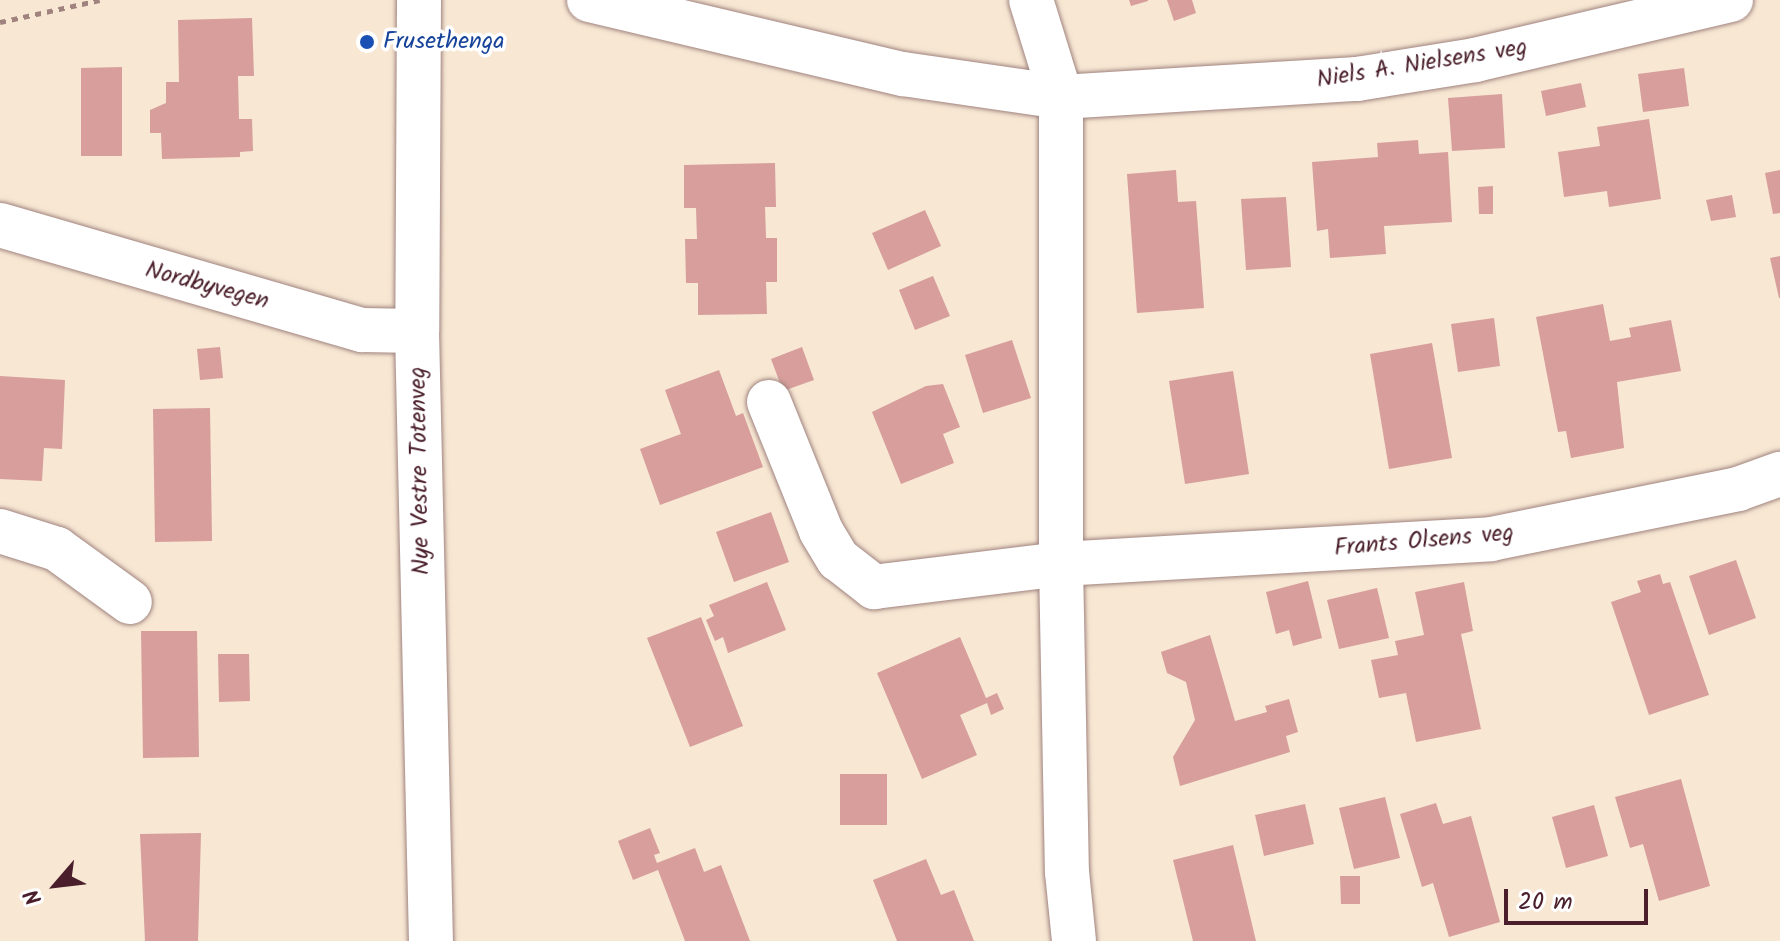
<!DOCTYPE html>
<style>
body{margin:0}
#map{position:relative;width:1780px;height:941px;overflow:hidden;background:#f7e7d3;font-family:Kalam,sans-serif}
div>[style]{position:absolute}
.building>*{inset:0;background:#d79e9b}
.path>*{height:5px;margin-top:-2.5px;transform-origin:0;background:repeating-linear-gradient(90deg,#a0837f 0 6px,transparent 0 12px)}
.roads{filter:drop-shadow(0 0 2px #a0837f) drop-shadow(0 0 2px #a0837f)}
.minor>*{height:44px;margin:-22px;padding:0 22px;transform-origin:22px;border-radius:22px;background:#fff}
.major>*{height:44px;margin:-22px;padding:0 22px;transform-origin:22px;border-radius:22px;background:#fff}
.dots>*{width:22px;height:22px;translate:-50% -50%;box-sizing:border-box;border:4px solid #fff;border-radius:50%}
span{translate:-50% -50%;white-space:nowrap;text-align:center;line-height:1.15;-webkit-text-stroke:7px #fff;paint-order:stroke}
.transit-label{font-size:24px;color:#164399}
.left{translate:0 -50%;text-align:left}
.street-label{font-size:24px;color:#4a1f2b}
.north{position:absolute;left:16px;top:845px;width:80px;height:80px;-webkit-text-stroke:6px #fff;paint-order:stroke;rotate:242deg;font-size:22px;font-weight:700;line-height:32px;text-align:center;color:#4a1f2b}
.north::after{content:'';display:block;margin:auto;width:28px;height:36px;background:#4a1f2b;clip-path:polygon(50% 0,100% 100%,50% 72%,0 100%)}
.scale{position:absolute;left:1504px;top:889px;width:144px;height:36px;box-sizing:border-box;border:4px solid #4a1f2b;border-top:0;padding-left:10px;font-size:24px;line-height:28px;white-space:nowrap;color:#4a1f2b;-webkit-text-stroke:6px #fff;paint-order:stroke}
</style>
<div id="map">
<div class="building">
<i style="clip-path:polygon(1129px 0,1148px 0,1148px 1px,1131px 6px)"></i>
<i style="clip-path:polygon(1167px 0,1192px 0,1196px 13px,1174px 21px)"></i>
<i style="clip-path:polygon(252px 18px,254px 76px,238px 76px,239px 119px,252px 119px,253px 151px,240px 152px,240px 157px,162px 159px,161px 133px,150px 133px,150px 110px,166px 103px,166px 82px,179px 82px,178px 20px)"></i>
<i style="clip-path:polygon(122px 67px,122px 156px,81px 156px,81px 68px)"></i>
<i style="clip-path:polygon(1684px 68px,1689px 106px,1643px 112px,1638px 74px)"></i>
<i style="clip-path:polygon(1581px 83px,1586px 107px,1546px 116px,1541px 91px)"></i>
<i style="clip-path:polygon(1502px 94px,1505px 148px,1452px 151px,1448px 98px)"></i>
<i style="clip-path:polygon(1649px 119px,1661px 199px,1609px 207px,1607px 191px,1564px 197px,1558px 152px,1600px 146px,1597px 127px)"></i>
<i style="clip-path:polygon(1418px 140px,1419px 154px,1448px 152px,1452px 222px,1384px 226px,1386px 254px,1330px 258px,1328px 229px,1317px 231px,1312px 162px,1378px 157px,1377px 143px)"></i>
<i style="clip-path:polygon(775px 163px,776px 207px,765px 207px,766px 238px,777px 238px,777px 282px,766px 282px,767px 314px,698px 315px,698px 283px,686px 283px,685px 239px,697px 239px,696px 208px,684px 208px,684px 165px)"></i>
<i style="clip-path:polygon(1176px 170px,1178px 202px,1196px 201px,1204px 308px,1137px 313px,1127px 174px)"></i>
<i style="clip-path:polygon(1780px 170px,1780px 213px,1773px 214px,1765px 173px)"></i>
<i style="clip-path:polygon(1493px 186px,1493px 214px,1479px 214px,1478px 187px)"></i>
<i style="clip-path:polygon(1732px 195px,1736px 217px,1711px 221px,1706px 200px)"></i>
<i style="clip-path:polygon(1286px 197px,1291px 267px,1246px 270px,1241px 199px)"></i>
<i style="clip-path:polygon(925px 210px,941px 246px,888px 270px,872px 233px)"></i>
<i style="clip-path:polygon(1780px 256px,1780px 298px,1779px 298px,1770px 258px)"></i>
<i style="clip-path:polygon(933px 276px,950px 316px,915px 330px,899px 290px)"></i>
<i style="clip-path:polygon(1603px 304px,1610px 341px,1631px 337px,1629px 328px,1671px 320px,1681px 371px,1617px 382px,1624px 448px,1571px 458px,1566px 431px,1558px 432px,1536px 317px)"></i>
<i style="clip-path:polygon(1494px 318px,1500px 366px,1458px 372px,1451px 324px)"></i>
<i style="clip-path:polygon(1012px 340px,1031px 398px,983px 413px,965px 355px)"></i>
<i style="clip-path:polygon(1432px 343px,1452px 458px,1389px 469px,1370px 354px)"></i>
<i style="clip-path:polygon(220px 347px,223px 378px,200px 380px,197px 349px)"></i>
<i style="clip-path:polygon(802px 347px,814px 380px,783px 391px,771px 359px)"></i>
<i style="clip-path:polygon(719px 370px,736px 416px,743px 413px,763px 467px,660px 505px,640px 449px,681px 434px,665px 390px)"></i>
<i style="clip-path:polygon(1233px 371px,1249px 474px,1185px 484px,1169px 381px)"></i>
<i style="clip-path:polygon(0 376px,65px 380px,62px 449px,44px 448px,42px 481px,0 479px)"></i>
<i style="clip-path:polygon(943px 384px,960px 427px,943px 434px,954px 463px,901px 484px,872px 412px,926px 386px)"></i>
<i style="clip-path:polygon(210px 408px,212px 541px,155px 542px,153px 409px)"></i>
<i style="clip-path:polygon(771px 512px,789px 562px,734px 582px,716px 532px)"></i>
<i style="clip-path:polygon(1736px 560px,1756px 618px,1709px 635px,1689px 576px)"></i>
<i style="clip-path:polygon(1660px 574px,1663px 584px,1670px 582px,1709px 695px,1649px 715px,1611px 602px,1641px 592px,1637px 581px)"></i>
<i style="clip-path:polygon(1308px 581px,1322px 638px,1293px 646px,1289px 630px,1276px 634px,1266px 592px)"></i>
<i style="clip-path:polygon(767px 582px,786px 630px,728px 653px,723px 637px,715px 641px,706px 620px,714px 616px,709px 605px)"></i>
<i style="clip-path:polygon(1464px 582px,1473px 631px,1461px 634px,1481px 729px,1416px 742px,1406px 693px,1379px 698px,1371px 660px,1398px 655px,1395px 641px,1424px 635px,1415px 592px)"></i>
<i style="clip-path:polygon(1377px 588px,1389px 638px,1339px 649px,1327px 600px)"></i>
<i style="clip-path:polygon(701px 617px,743px 726px,690px 747px,647px 638px)"></i>
<i style="clip-path:polygon(141px 631px,197px 631px,199px 757px,143px 758px)"></i>
<i style="clip-path:polygon(1210px 635px,1235px 721px,1267px 712px,1265px 706px,1289px 699px,1298px 732px,1286px 736px,1290px 752px,1180px 786px,1173px 757px,1195px 720px,1186px 682px,1167px 673px,1161px 652px)"></i>
<i style="clip-path:polygon(960px 637px,986px 698px,997px 693px,1004px 709px,991px 715px,987px 703px,960px 715px,977px 755px,922px 779px,877px 673px)"></i>
<i style="clip-path:polygon(218px 654px,249px 654px,250px 701px,219px 702px)"></i>
<i style="clip-path:polygon(840px 774px,887px 774px,887px 825px,840px 825px)"></i>
<i style="clip-path:polygon(1681px 779px,1710px 886px,1659px 901px,1643px 844px,1630px 848px,1615px 797px)"></i>
<i style="clip-path:polygon(1385px 797px,1400px 858px,1354px 869px,1339px 808px)"></i>
<i style="clip-path:polygon(1436px 803px,1443px 824px,1471px 816px,1500px 922px,1449px 937px,1433px 883px,1422px 887px,1400px 814px)"></i>
<i style="clip-path:polygon(1305px 804px,1314px 844px,1264px 856px,1255px 815px)"></i>
<i style="clip-path:polygon(1594px 805px,1608px 856px,1566px 868px,1552px 817px)"></i>
<i style="clip-path:polygon(650px 828px,660px 853px,654px 855px,657px 863px,695px 848px,704px 872px,721px 865px,750px 941px,685px 941px,658px 870px,633px 880px,618px 841px)"></i>
<i style="clip-path:polygon(201px 833px,198px 941px,145px 941px,140px 834px)"></i>
<i style="clip-path:polygon(1233px 845px,1256px 941px,1193px 941px,1173px 860px)"></i>
<i style="clip-path:polygon(926px 859px,941px 895px,954px 890px,974px 941px,897px 941px,873px 880px)"></i>
<i style="clip-path:polygon(1340px 876px,1360px 876px,1360px 904px,1341px 904px)"></i>
</div>
<div class="path">
<i style="left:0;top:22px;width:102px;rotate:-12.4deg"></i>
</div>
<div class="roads">
<div class="minor">
<i style="left:589px;top:0;width:323px;rotate:13.3deg"></i>
<i style="left:903px;top:74px;width:160px;rotate:8.3deg"></i>
<i style="left:1061px;top:97px;width:297px;rotate:-3.5deg"></i>
<i style="left:1357px;top:79px;width:120px;rotate:-9.1deg"></i>
<i style="left:1475px;top:60px;width:263px;rotate:-13.2deg"></i>
<i style="left:1031px;top:0;width:102px;rotate:72.8deg"></i>
<i style="left:1061px;top:97px;width:467px;rotate:90deg"></i>
<i style="left:1061px;top:564px;width:308px;rotate:88.9deg"></i>
<i style="left:1067px;top:872px;width:69px;rotate:84.2deg"></i>
<i style="left:0;top:225px;width:377px;rotate:16.2deg"></i>
<i style="left:362px;top:330px;width:55px;rotate:1deg"></i>
<i style="left:769px;top:402px;width:139px;rotate:68deg"></i>
<i style="left:821px;top:531px;width:33px;rotate:59deg"></i>
<i style="left:838px;top:559px;width:46px;rotate:37.9deg"></i>
<i style="left:874px;top:587px;width:188px;rotate:-7deg"></i>
<i style="left:1061px;top:564px;width:431px;rotate:-3.3deg"></i>
<i style="left:1491px;top:539px;width:252px;rotate:-11.4deg"></i>
<i style="left:1738px;top:489px;width:45px;rotate:-19.7deg"></i>
<i style="left:0;top:531px;width:60px;rotate:17.5deg"></i>
<i style="left:57px;top:549px;width:90px;rotate:36deg"></i>
</div>
<div class="major">
<i style="left:419px;top:0;width:331px;rotate:90.3deg"></i>
<i style="left:417px;top:331px;width:610px;rotate:88.69deg"></i>
</div>
</div>
<div class="dots">
<i style="left:367px;top:42px;background:#1a4fb4"></i>
</div>
<div class="transit-label">
<span class="left" style="left:383px;top:42px">Frusethenga</span>
</div>
<div class="street-label">
<span style="left:1422px;top:64px;rotate:-9deg">Niels A. Nielsens veg</span>
<span style="left:207px;top:286px;rotate:15deg">Nordbyvegen</span>
<span style="left:420px;top:471px;rotate:-91deg">Nye Vestre Totenveg</span>
<span style="left:1424px;top:541px;rotate:-5deg">Frants Olsens veg</span>
</div>
<div class="north">N</div>
<div class="scale">20 m</div>
</div>
